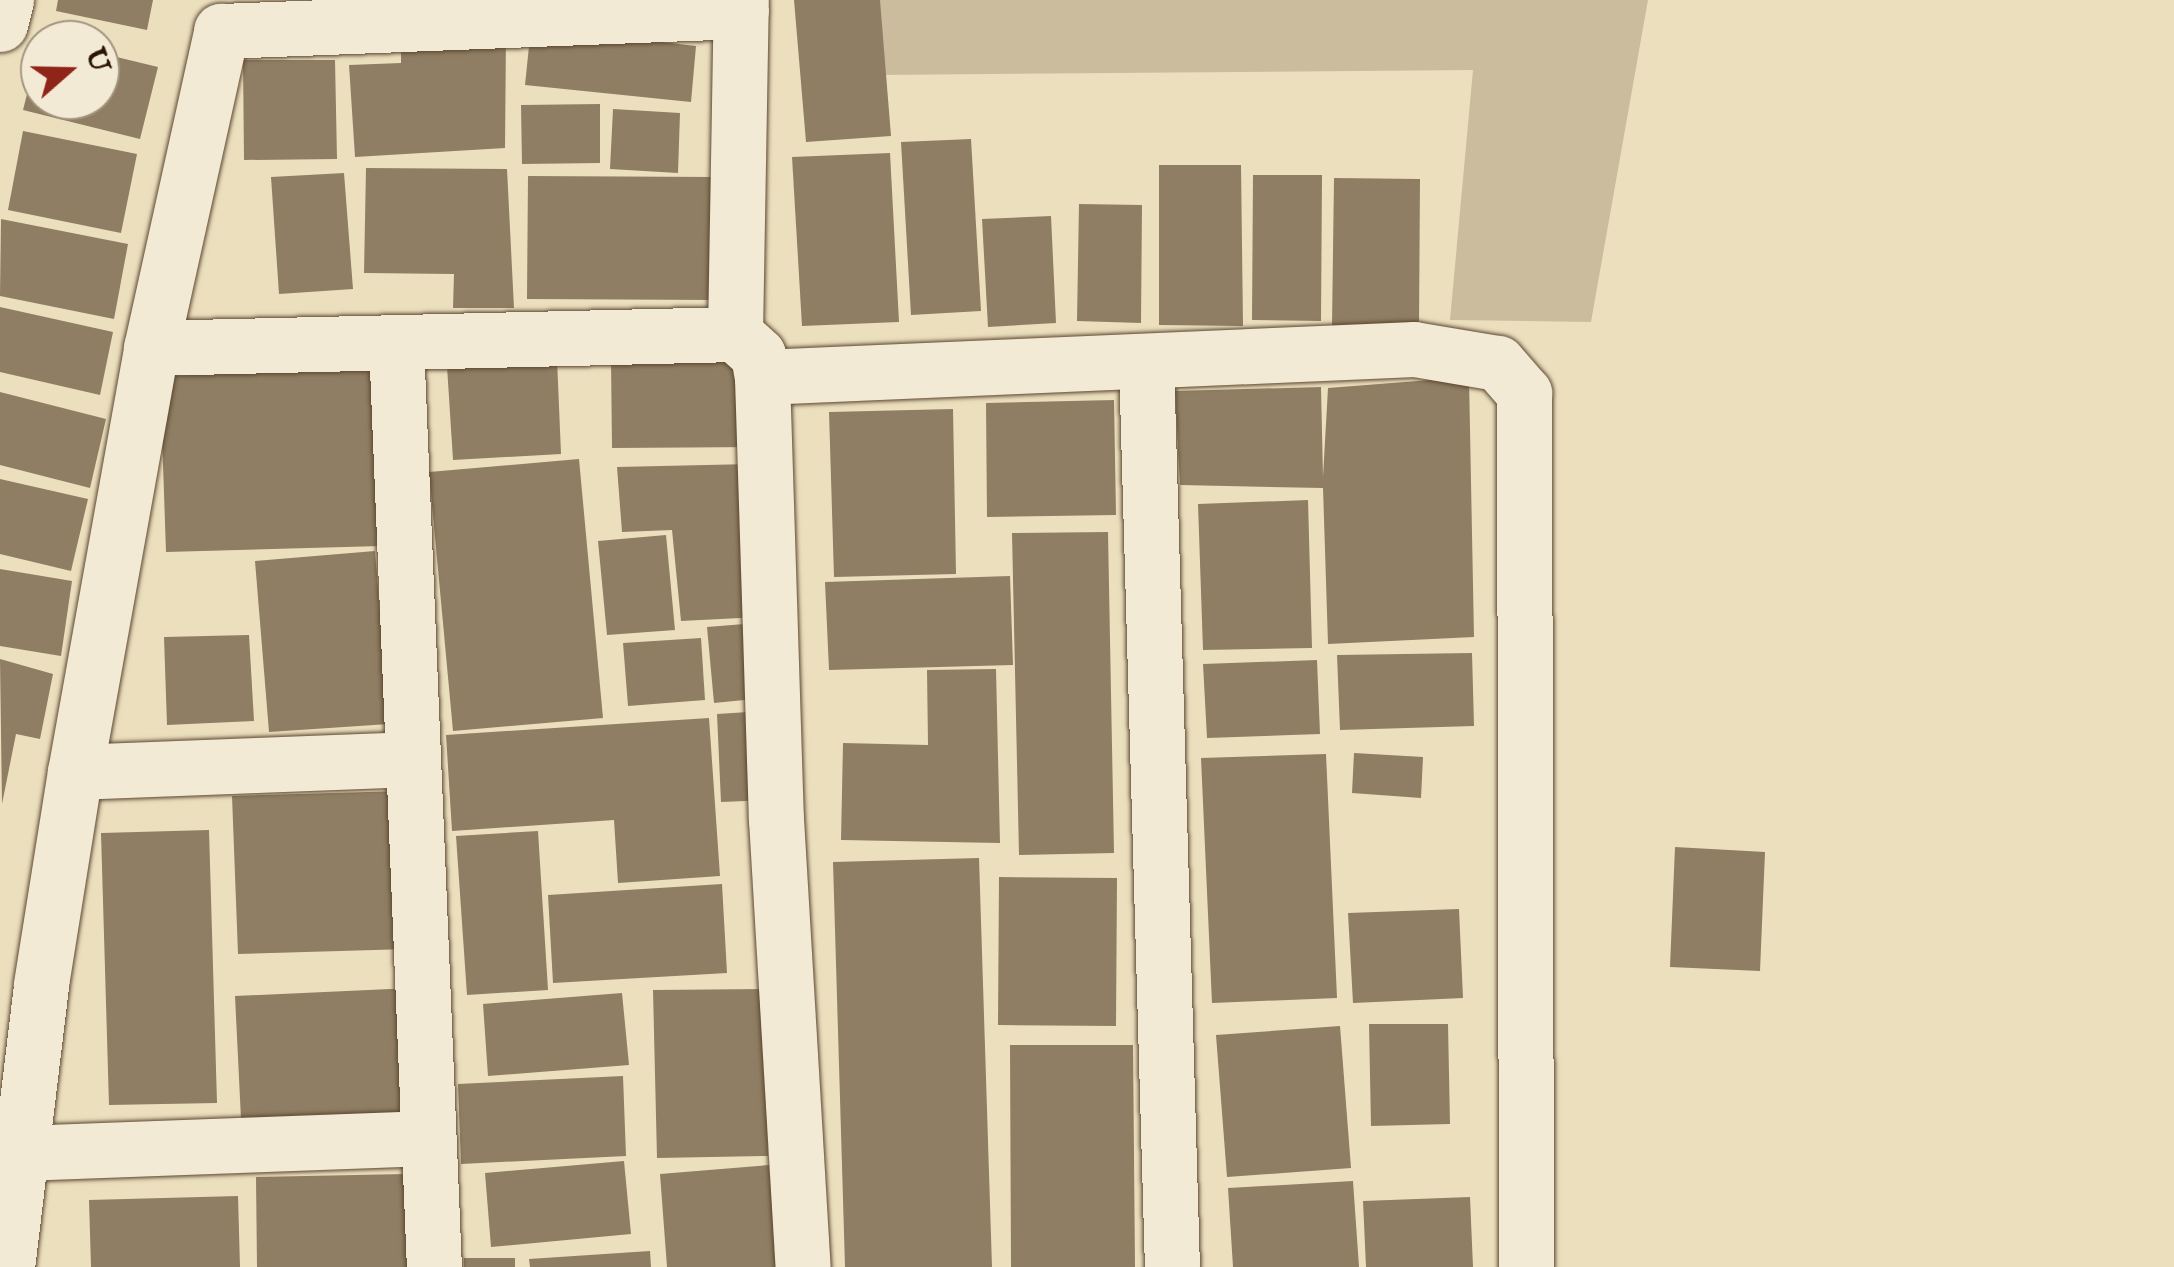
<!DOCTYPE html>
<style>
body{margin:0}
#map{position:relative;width:2174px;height:1267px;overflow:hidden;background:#ecdfbe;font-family:"IM FELL English",serif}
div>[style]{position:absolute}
.green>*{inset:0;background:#cbbc9e}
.building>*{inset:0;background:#8f7e63}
.roads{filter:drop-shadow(0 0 2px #5b4730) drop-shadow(0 0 2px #5b4730)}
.street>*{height:55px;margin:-27.5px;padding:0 27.5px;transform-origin:27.5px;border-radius:27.5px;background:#f3ead5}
span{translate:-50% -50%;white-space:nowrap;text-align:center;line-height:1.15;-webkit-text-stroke:8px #f3ead5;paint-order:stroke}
.north{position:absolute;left:20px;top:20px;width:100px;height:100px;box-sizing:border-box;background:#f3ead5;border:2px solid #a39480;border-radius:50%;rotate:70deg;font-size:28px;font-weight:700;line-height:40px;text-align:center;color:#2b1400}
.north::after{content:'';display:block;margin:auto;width:35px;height:45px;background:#8f2418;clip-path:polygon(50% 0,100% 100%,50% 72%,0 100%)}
</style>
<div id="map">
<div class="green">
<i style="clip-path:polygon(880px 0,1648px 0,1591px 322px,1450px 320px,1473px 70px,879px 75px)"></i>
</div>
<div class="building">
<i style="clip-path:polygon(58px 0,153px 0,147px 30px,56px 11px)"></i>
<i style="clip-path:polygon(794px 0,880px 0,891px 136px,806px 142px)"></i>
<i style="clip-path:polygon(531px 27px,696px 46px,691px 102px,525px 85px)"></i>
<i style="clip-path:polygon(506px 34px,505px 148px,355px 157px,349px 65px,401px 63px,401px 40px)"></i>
<i style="clip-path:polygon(39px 46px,40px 100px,100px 100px,100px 53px,158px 67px,140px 139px,23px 110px)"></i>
<i style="clip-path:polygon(243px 60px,335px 60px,337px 159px,244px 160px)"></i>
<i style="clip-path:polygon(600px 104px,600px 163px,522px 164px,521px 105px)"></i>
<i style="clip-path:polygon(613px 109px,680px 113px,678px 173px,610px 169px)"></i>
<i style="clip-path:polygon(23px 131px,137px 154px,121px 233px,8px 210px)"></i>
<i style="clip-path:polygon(971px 139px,981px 311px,911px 315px,901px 142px)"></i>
<i style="clip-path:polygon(890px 153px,899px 322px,802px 326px,792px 157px)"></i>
<i style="clip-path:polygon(1159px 165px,1241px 165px,1243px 326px,1159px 325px)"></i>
<i style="clip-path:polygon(366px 168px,507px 169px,514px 308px,453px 308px,454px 274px,364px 273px)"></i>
<i style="clip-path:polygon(344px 173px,353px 289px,279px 294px,271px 177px)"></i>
<i style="clip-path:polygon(1253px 175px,1322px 175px,1321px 321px,1252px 320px)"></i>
<i style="clip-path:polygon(528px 176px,714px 177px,713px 300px,527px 299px)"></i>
<i style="clip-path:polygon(1334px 178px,1420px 179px,1419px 327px,1332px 326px)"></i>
<i style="clip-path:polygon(1079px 204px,1142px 205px,1141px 323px,1077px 321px)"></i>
<i style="clip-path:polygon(1051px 216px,1056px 323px,988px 327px,982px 219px)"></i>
<i style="clip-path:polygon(1px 219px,128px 244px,114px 319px,0 296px)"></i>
<i style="clip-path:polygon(0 307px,113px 332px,100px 395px,0 372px)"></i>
<i style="clip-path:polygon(755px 358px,758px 447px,612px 448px,611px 360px)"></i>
<i style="clip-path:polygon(557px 359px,561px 454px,453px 460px,447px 366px)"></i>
<i style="clip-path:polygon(376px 369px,381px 546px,166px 552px,160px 376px)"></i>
<i style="clip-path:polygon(1469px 377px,1474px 637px,1328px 644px,1323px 488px,1180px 485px,1175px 391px,1321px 387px,1323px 477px,1328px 388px)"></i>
<i style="clip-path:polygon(0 392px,106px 419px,90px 488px,0 465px)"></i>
<i style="clip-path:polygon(1114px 400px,1116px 515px,987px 517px,986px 403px)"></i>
<i style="clip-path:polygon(953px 409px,956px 574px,834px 577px,829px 412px)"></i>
<i style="clip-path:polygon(579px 459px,603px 718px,453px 731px,429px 472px)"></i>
<i style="clip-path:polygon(751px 464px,760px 617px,681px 621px,672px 530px,622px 532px,617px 467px)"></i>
<i style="clip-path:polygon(0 479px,88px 499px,71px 571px,0 554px)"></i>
<i style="clip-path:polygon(1308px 500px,1312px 648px,1203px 650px,1198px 504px)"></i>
<i style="clip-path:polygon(1108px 532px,1114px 853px,1019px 855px,1012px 533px)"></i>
<i style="clip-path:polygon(666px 535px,675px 630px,607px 635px,598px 541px)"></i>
<i style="clip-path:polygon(375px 551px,389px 724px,269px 732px,255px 561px)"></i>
<i style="clip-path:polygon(0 569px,72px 581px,61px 656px,0 646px)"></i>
<i style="clip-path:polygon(1010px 576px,1013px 665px,829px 670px,825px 582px)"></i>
<i style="clip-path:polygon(757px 623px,764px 698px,714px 703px,707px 627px)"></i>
<i style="clip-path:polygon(249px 635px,254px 721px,167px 725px,164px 637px)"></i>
<i style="clip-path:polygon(701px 638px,705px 700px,628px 706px,623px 643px)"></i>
<i style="clip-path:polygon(1472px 653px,1474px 726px,1340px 730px,1337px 655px)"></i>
<i style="clip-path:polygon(0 659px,53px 674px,40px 739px,16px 734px,2px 804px)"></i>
<i style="clip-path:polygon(1317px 660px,1320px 734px,1207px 738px,1203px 664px)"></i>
<i style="clip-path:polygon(996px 669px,1000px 843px,841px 840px,843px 743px,928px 745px,927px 670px)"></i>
<i style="clip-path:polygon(764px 711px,768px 800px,721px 802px,717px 714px)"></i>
<i style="clip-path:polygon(709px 718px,720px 876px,618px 883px,614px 820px,452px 831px,446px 735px)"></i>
<i style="clip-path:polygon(1354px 753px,1423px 757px,1421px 798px,1352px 793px)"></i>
<i style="clip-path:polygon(1326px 754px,1337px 998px,1212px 1003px,1201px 758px)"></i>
<i style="clip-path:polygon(403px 791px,409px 949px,238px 954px,232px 796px)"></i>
<i style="clip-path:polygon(209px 830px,217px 1103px,109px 1105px,101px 833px)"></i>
<i style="clip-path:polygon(538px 831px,548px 990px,467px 995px,456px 836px)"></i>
<i style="clip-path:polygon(1675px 847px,1765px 852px,1760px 971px,1670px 967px)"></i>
<i style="clip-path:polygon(979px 858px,992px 1267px,845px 1267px,833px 862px)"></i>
<i style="clip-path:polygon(999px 877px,1117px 878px,1116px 1026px,998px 1025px)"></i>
<i style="clip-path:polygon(722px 884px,727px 973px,553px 983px,548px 895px)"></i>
<i style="clip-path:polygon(1459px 909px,1463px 998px,1353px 1003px,1348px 913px)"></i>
<i style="clip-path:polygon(412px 988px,418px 1112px,241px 1119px,235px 996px)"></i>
<i style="clip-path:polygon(765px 989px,768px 1156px,657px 1158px,653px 990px)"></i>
<i style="clip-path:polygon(622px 993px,629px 1065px,488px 1076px,483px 1004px)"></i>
<i style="clip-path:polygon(1369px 1024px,1448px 1024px,1450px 1124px,1371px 1126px)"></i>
<i style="clip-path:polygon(1340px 1026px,1351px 1168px,1227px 1177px,1216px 1035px)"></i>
<i style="clip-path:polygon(1010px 1045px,1133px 1045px,1135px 1267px,1011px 1267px)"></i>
<i style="clip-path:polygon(623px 1076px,626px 1156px,461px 1164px,458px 1084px)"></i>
<i style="clip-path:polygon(624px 1161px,631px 1234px,491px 1247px,485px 1173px)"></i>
<i style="clip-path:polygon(769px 1165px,777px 1267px,667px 1267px,660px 1174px)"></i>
<i style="clip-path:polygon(406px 1174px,407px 1267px,257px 1267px,256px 1177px)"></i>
<i style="clip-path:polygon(1353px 1181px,1359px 1267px,1233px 1267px,1228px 1188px)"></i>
<i style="clip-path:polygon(238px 1196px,240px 1267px,91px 1267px,89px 1200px)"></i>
<i style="clip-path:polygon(1470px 1197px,1473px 1267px,1366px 1267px,1363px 1201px)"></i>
<i style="clip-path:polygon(650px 1251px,651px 1267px,530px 1267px,529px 1259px)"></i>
<i style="clip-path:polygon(464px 1258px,515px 1258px,515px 1267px,464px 1267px)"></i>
</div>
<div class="roads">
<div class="street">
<i style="left:0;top:24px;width:25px;rotate:-76deg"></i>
<i style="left:735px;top:334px;width:334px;rotate:-89deg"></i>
<i style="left:396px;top:343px;width:925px;rotate:87.65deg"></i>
<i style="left:151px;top:348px;width:584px;rotate:-1.37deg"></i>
<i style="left:735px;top:334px;width:31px;rotate:42deg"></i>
<i style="left:758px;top:355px;width:22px;rotate:80deg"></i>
<i style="left:762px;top:377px;width:653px;rotate:-2.46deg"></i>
<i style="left:1414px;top:349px;width:85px;rotate:9.5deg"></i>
<i style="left:1498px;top:363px;width:40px;rotate:49deg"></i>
<i style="left:1524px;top:393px;width:874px;rotate:89.87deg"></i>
<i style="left:1146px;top:361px;width:906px;rotate:88.36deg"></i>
<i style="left:762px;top:377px;width:442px;rotate:88.2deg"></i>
<i style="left:776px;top:819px;width:449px;rotate:86.6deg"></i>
<i style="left:75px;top:772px;width:337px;rotate:-2.2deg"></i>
<i style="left:21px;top:1153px;width:407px;rotate:-2.1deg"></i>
<i style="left:7px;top:1267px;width:285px;rotate:-83.1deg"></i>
<i style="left:41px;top:984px;width:215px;rotate:-80.9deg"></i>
<i style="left:75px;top:772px;width:431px;rotate:-79.8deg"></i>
<i style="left:151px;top:348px;width:325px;rotate:-77.5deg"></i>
<i style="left:221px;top:31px;width:520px;rotate:-2.2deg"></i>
</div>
</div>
<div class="north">U</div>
</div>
